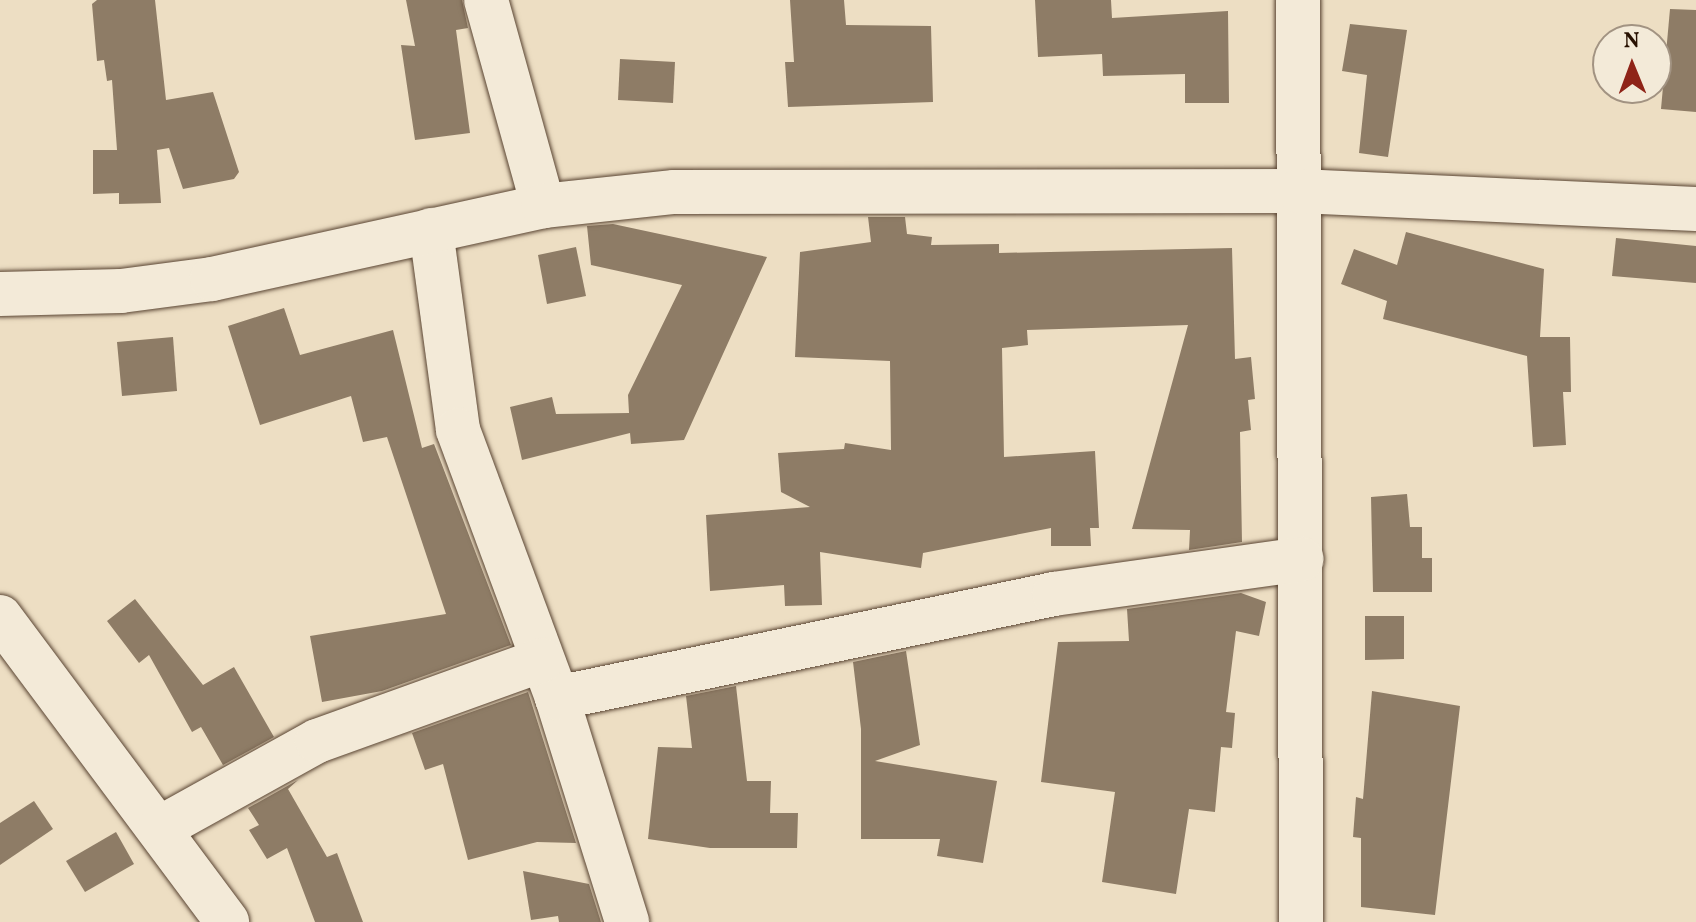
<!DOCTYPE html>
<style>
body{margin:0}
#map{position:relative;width:1696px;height:922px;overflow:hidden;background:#eddec3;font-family:Vollkorn,serif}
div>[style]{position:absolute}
.building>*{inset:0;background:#8e7c66}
.roads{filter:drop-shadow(0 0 2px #594432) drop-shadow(0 0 2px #594432)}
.minor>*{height:44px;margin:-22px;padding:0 22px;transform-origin:22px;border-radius:22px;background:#f3ead8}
span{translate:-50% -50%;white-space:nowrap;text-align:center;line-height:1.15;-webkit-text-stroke:6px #f3ead8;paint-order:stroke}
.north{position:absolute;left:1592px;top:24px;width:80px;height:80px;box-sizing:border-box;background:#f3ead8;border:2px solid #a29382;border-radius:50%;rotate:359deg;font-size:22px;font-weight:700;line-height:32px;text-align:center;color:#281101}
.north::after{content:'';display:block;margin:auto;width:28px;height:36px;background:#8f2418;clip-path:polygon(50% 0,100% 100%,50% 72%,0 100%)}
</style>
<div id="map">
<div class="building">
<i style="clip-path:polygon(97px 0,155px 0,166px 100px,213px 92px,239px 172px,234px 179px,183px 189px,169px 148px,157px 150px,161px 203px,119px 204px,119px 193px,93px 194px,93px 150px,117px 150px,112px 80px,107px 81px,104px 60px,97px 61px,92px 4px)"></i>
<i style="clip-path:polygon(406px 0,462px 0,468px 28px,456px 30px,470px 133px,415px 140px,401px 45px,415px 46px)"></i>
<i style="clip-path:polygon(790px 0,844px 0,846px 25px,931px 26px,933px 102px,788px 107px,785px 62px,794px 62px)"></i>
<i style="clip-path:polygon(1035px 0,1111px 0,1112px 18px,1228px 11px,1229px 103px,1185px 103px,1185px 74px,1103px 76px,1102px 54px,1038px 57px)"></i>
<i style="clip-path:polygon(1670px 9px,1696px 10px,1696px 112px,1661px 109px)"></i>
<i style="clip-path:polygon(1350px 24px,1407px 30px,1388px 157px,1359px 153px,1367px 75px,1342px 71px)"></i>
<i style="clip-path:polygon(620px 59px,675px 62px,673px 103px,618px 100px)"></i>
<i style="clip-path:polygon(868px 217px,905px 217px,907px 234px,932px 237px,931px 245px,999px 244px,999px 253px,1232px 248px,1235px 359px,1251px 357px,1255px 399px,1248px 400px,1251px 430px,1240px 432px,1242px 542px,1189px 550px,1190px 530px,1132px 529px,1188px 325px,1027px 330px,1028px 345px,1002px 348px,1004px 457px,1095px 451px,1099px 528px,1090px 528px,1091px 546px,1051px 546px,1051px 528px,923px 553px,921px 568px,820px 552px,822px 605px,785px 606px,784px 585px,710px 591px,706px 515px,810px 507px,781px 492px,778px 453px,844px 449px,845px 443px,891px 450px,890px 361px,795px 357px,800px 252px,871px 242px)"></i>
<i style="clip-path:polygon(613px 224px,767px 257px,684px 440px,631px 444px,630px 433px,522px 460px,510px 407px,552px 397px,556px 414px,629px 413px,628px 395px,682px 285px,591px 265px,587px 226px)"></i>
<i style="clip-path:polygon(1406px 232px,1544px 269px,1540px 337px,1570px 337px,1571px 392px,1563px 392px,1566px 445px,1533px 447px,1527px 356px,1383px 319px,1387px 301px,1341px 284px,1354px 249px,1397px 265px)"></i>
<i style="clip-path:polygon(1616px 238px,1696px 246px,1696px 283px,1612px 276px)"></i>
<i style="clip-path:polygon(576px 247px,586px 296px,547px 304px,538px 255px)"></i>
<i style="clip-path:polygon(284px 308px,300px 355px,393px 330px,422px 448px,434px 444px,511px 645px,382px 691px,322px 702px,310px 636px,446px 614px,387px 437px,363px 442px,351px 396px,260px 425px,228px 326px)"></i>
<i style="clip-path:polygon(173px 337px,177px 391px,122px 396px,117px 342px)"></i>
<i style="clip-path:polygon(1407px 494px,1410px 527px,1422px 527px,1422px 558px,1432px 558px,1432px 592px,1373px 592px,1371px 497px)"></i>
<i style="clip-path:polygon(1241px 593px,1266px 602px,1259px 636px,1236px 631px,1226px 712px,1235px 713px,1232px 748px,1221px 747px,1215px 812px,1189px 809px,1176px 894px,1102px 882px,1115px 792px,1041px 782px,1058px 642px,1129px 641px,1127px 609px)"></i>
<i style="clip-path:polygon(135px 599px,203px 685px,234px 667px,274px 737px,223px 765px,201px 727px,192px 732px,149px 655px,139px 663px,107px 621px)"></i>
<i style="clip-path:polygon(1365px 616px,1404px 616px,1404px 659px,1365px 660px)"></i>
<i style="clip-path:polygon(906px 651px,920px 745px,875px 761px,997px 781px,983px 863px,937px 856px,940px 839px,861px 839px,861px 729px,853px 662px)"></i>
<i style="clip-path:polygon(736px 686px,747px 781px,771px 781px,770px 813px,798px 813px,797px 848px,710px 848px,648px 839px,658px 747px,692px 748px,686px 696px)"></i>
<i style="clip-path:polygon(1372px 691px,1460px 706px,1435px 915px,1361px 907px,1361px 838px,1353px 837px,1356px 797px,1363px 799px)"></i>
<i style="clip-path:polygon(528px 692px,576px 843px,537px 842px,468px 860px,443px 764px,425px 770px,412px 733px)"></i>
<i style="clip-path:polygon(298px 780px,288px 789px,327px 857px,337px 853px,363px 922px,315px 922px,287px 848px,267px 859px,249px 830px,259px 825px,248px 808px)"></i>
<i style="clip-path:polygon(34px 801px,53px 829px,0 865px,0 823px)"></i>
<i style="clip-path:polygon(116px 832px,134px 864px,85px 892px,66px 861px)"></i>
<i style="clip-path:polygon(523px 871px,589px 884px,601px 922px,559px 922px,558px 916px,531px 920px)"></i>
</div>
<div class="roads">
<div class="minor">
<i style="left:486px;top:0;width:214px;rotate:74.5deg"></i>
<i style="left:1298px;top:0;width:922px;rotate:89.81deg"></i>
<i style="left:431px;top:230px;width:202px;rotate:82.3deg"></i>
<i style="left:458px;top:430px;width:286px;rotate:69.7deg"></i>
<i style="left:557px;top:698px;width:235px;rotate:72.6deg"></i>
<i style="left:0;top:294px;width:121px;rotate:-1.4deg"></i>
<i style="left:121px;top:291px;width:92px;rotate:-7.5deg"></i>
<i style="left:212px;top:279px;width:339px;rotate:-12.4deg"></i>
<i style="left:543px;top:206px;width:132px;rotate:-6.1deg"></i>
<i style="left:674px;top:192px;width:625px;rotate:-0.09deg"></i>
<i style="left:1299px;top:191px;width:397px;rotate:2.6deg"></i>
<i style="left:0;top:617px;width:380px;rotate:53.3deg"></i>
<i style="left:557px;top:698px;width:508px;rotate:-11.82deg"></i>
<i style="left:1054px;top:594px;width:250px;rotate:-8deg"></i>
<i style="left:160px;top:828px;width:179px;rotate:-29deg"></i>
<i style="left:317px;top:741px;width:239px;rotate:-19.8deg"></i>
</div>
</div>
<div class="north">N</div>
</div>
